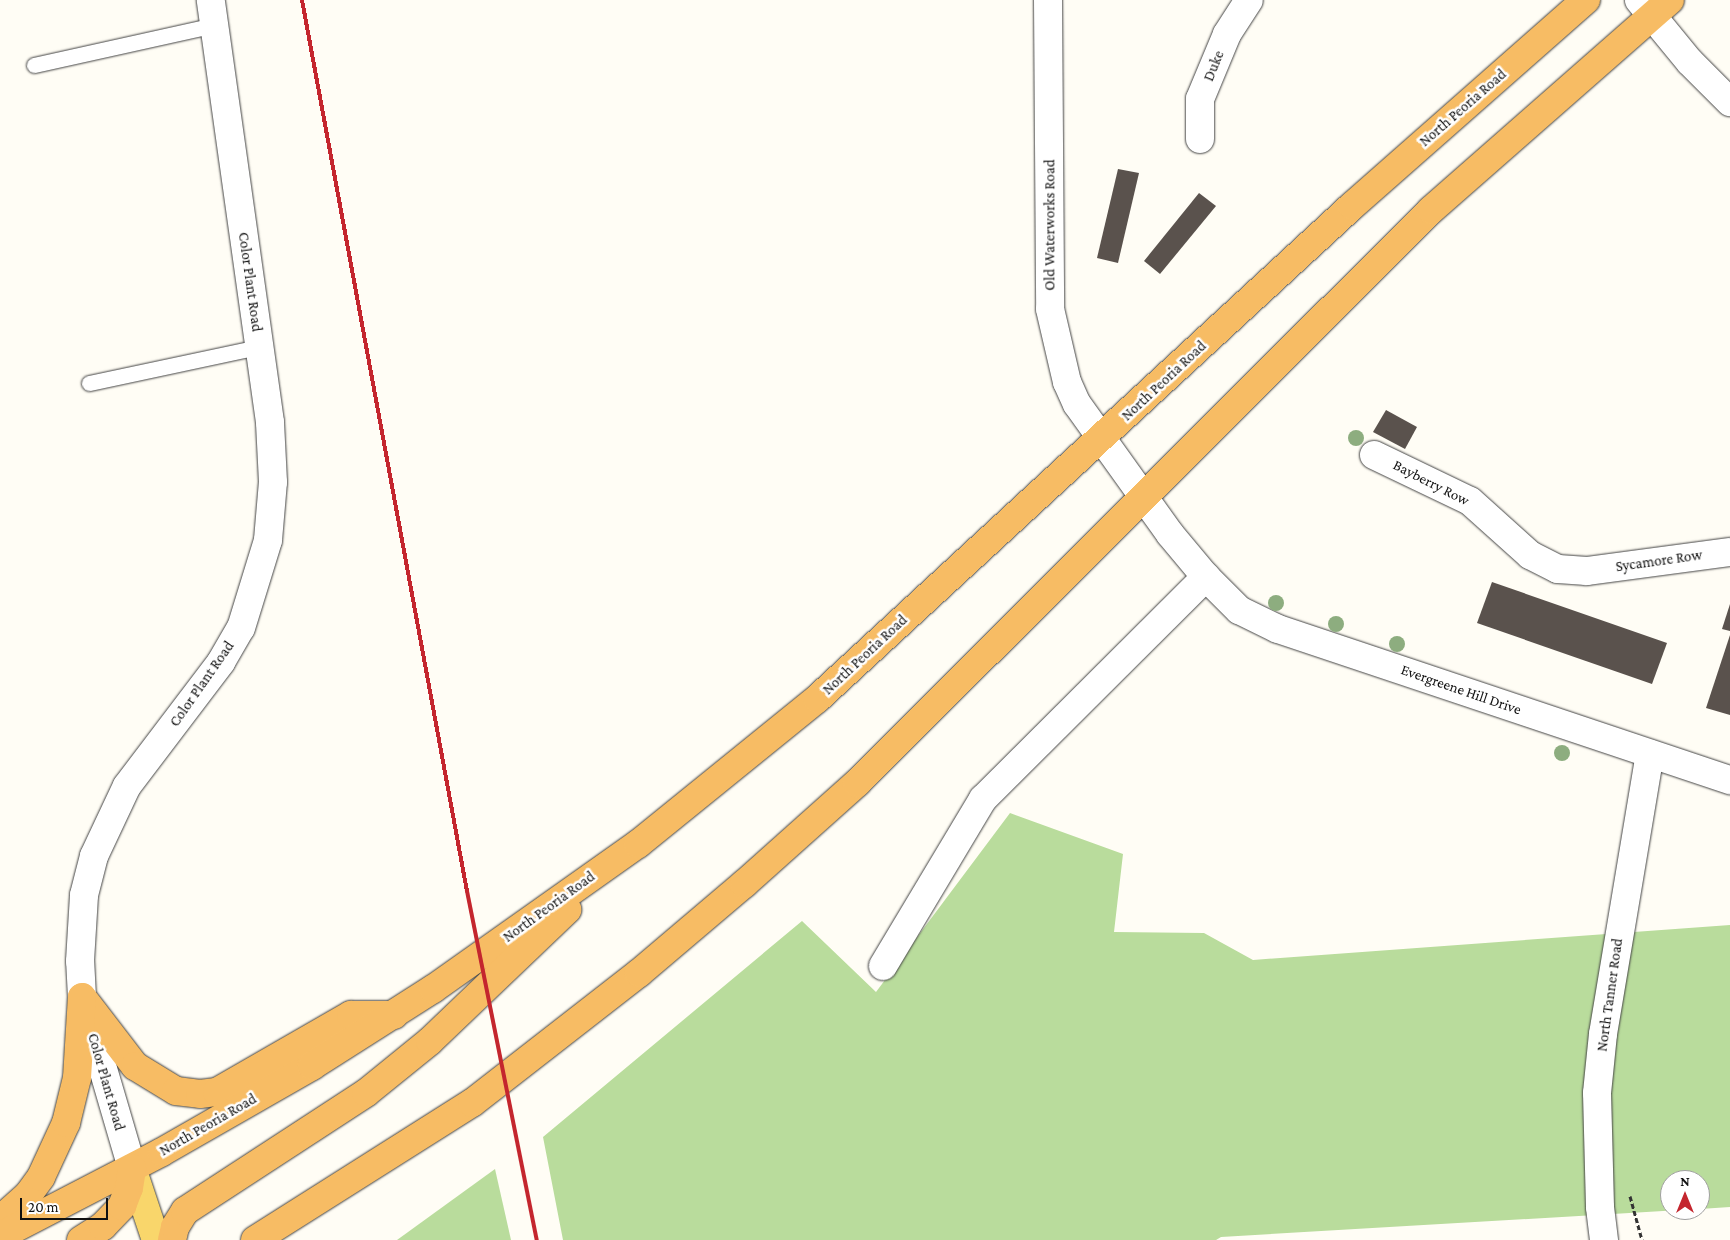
<!DOCTYPE html>
<style>
body{margin:0}
#map{position:relative;width:1730px;height:1240px;overflow:hidden;background:#fffdf5;font-family:"Crimson Pro",serif}
div>[style]{position:absolute}
.forest>*{inset:0;background:#b9dc9c}
.building>*{inset:0;background:#5a524d}
.path>*{height:3px;margin-top:-1.5px;transform-origin:0;background:repeating-linear-gradient(90deg,#333 0 5px,transparent 0 7.5px)}
.roads{filter:drop-shadow(0 0 1px #444) drop-shadow(0 0 1px #444)}
.service>*{height:15px;margin:-7.5px;padding:0 7.5px;transform-origin:7.5px;border-radius:7.5px;background:#fff}
.minor>*{height:28px;margin:-14px;padding:0 14px;transform-origin:14px;border-radius:14px;background:#fff}
.primary>*{height:28px;margin:-14px;padding:0 14px;transform-origin:14px;border-radius:14px;background:#f9d66b}
.trunk>*{height:28px;margin:-14px;padding:0 14px;transform-origin:14px;border-radius:14px;background:#f7bc64}
.rail>*{height:4px;margin:-2px;padding:0 2px;transform-origin:2px;border-radius:2px;background:#c4262e}
.trees>*{width:16px;height:16px;margin:-8px;border-radius:50%;background:#8dad7f}
span{translate:-50% -50%;white-space:nowrap;text-align:center;line-height:1.15;-webkit-text-stroke:5px #fff;paint-order:stroke}
.street-label{font-size:15px;color:#111}
.north{position:absolute;left:1660px;top:1170px;width:50px;height:50px;box-sizing:border-box;background:#fff;border:1px solid #a0a0a0;border-radius:50%;rotate:0deg;font-size:14px;font-weight:700;line-height:20px;text-align:center;color:#111}
.north::after{content:'';display:block;margin:auto;width:18px;height:22px;background:#c4262e;clip-path:polygon(50% 0,100% 100%,50% 72%,0 100%)}
.scale{position:absolute;left:20px;top:1198px;width:88px;height:22px;box-sizing:border-box;border:2px solid #111;border-top:0;padding-left:6px;font-size:15px;line-height:18px;white-space:nowrap;color:#111;-webkit-text-stroke:4px #fff;paint-order:stroke}
</style>
<div id="map">
<div class="forest">
<i style="clip-path:polygon(1010px 813px,1123px 854px,1114px 932px,1204px 933px,1253px 960px,1730px 925px,1730px 1207px,1700px 1209px,1700px 1180px,1670px 1180px,1670px 1210px,1680px 1210px,1221px 1237px,1216px 1240px,563px 1240px,543px 1137px,802px 921px,876px 992px)"></i>
<i style="clip-path:polygon(495px 1169px,511px 1240px,397px 1240px)"></i>
</div>
<div class="building">
<i style="clip-path:polygon(1118px 169px,1139px 173px,1118px 263px,1097px 258px)"></i>
<i style="clip-path:polygon(1199px 193px,1216px 206px,1160px 274px,1144px 261px)"></i>
<i style="clip-path:polygon(1386px 410px,1417px 427px,1405px 449px,1373px 432px)"></i>
<i style="clip-path:polygon(1492px 582px,1667px 643px,1652px 684px,1477px 623px)"></i>
<i style="clip-path:polygon(1730px 604px,1730px 631px,1722px 629px)"></i>
<i style="clip-path:polygon(1730px 635px,1730px 715px,1706px 708px)"></i>
</div>
<div class="path">
<i style="left:1630px;top:1196px;width:46px;rotate:74.7deg"></i>
</div>
<div class="roads">
<div class="service">
<i style="left:34px;top:65px;width:185px;rotate:-12.5deg"></i>
<i style="left:89px;top:383px;width:174px;rotate:-12deg"></i>
</div>
<div class="minor">
<i style="left:1048px;top:0;width:309px;rotate:89.6deg"></i>
<i style="left:1050px;top:309px;width:75px;rotate:76.9deg"></i>
<i style="left:1067px;top:382px;width:24px;rotate:66deg"></i>
<i style="left:1077px;top:404px;width:160px;rotate:54.4deg"></i>
<i style="left:1170px;top:534px;width:56px;rotate:50.1deg"></i>
<i style="left:1206px;top:577px;width:47px;rotate:45deg"></i>
<i style="left:1239px;top:610px;width:43px;rotate:26deg"></i>
<i style="left:1278px;top:629px;width:477px;rotate:18.5deg"></i>
<i style="left:1639px;top:0;width:80px;rotate:50.6deg"></i>
<i style="left:1690px;top:62px;width:57px;rotate:45deg"></i>
<i style="left:1200px;top:139px;width:40px;rotate:-90deg"></i>
<i style="left:1200px;top:99px;width:70px;rotate:-67.4deg"></i>
<i style="left:1227px;top:34px;width:40px;rotate:-57.1deg"></i>
<i style="left:1374px;top:455px;width:106px;rotate:25.6deg"></i>
<i style="left:1470px;top:501px;width:81px;rotate:42deg"></i>
<i style="left:1530px;top:555px;width:31px;rotate:27deg"></i>
<i style="left:1558px;top:569px;width:29px;rotate:4deg"></i>
<i style="left:1587px;top:571px;width:144px;rotate:-7.6deg"></i>
<i style="left:883px;top:966px;width:195px;rotate:-59.1deg"></i>
<i style="left:983px;top:799px;width:315px;rotate:-44.9deg"></i>
<i style="left:132px;top:1168px;width:178px;rotate:-106.3deg"></i>
<i style="left:82px;top:997px;width:36px;rotate:-93deg"></i>
<i style="left:80px;top:961px;width:66px;rotate:-86.5deg"></i>
<i style="left:84px;top:895px;width:40px;rotate:-75.6deg"></i>
<i style="left:94px;top:856px;width:77px;rotate:-64.8deg"></i>
<i style="left:127px;top:786px;width:156px;rotate:-52.8deg"></i>
<i style="left:221px;top:662px;width:39px;rotate:-60deg"></i>
<i style="left:241px;top:628px;width:92px;rotate:-72.9deg"></i>
<i style="left:268px;top:540px;width:58px;rotate:-85.1deg"></i>
<i style="left:273px;top:482px;width:60px;rotate:-92.9deg"></i>
<i style="left:270px;top:422px;width:426px;rotate:-98deg"></i>
<i style="left:1604px;top:1240px;width:33px;rotate:-97deg"></i>
<i style="left:1600px;top:1207px;width:114px;rotate:-91.5deg"></i>
<i style="left:1597px;top:1093px;width:59px;rotate:-84.2deg"></i>
<i style="left:1603px;top:1034px;width:284px;rotate:-80.5deg"></i>
</div>
<div class="primary">
<i style="left:132px;top:1168px;width:76px;rotate:71.6deg"></i>
</div>
<div class="trunk">
<i style="left:82px;top:997px;width:87px;rotate:52.5deg"></i>
<i style="left:135px;top:1066px;width:48px;rotate:31.4deg"></i>
<i style="left:176px;top:1091px;width:24px;rotate:7deg"></i>
<i style="left:200px;top:1094px;width:17px;rotate:-7deg"></i>
<i style="left:217px;top:1092px;width:155px;rotate:-29.9deg"></i>
<i style="left:351px;top:1015px;width:43px"></i>
<i style="left:0;top:1220px;width:38px;rotate:-42deg"></i>
<i style="left:28px;top:1195px;width:22px;rotate:-54deg"></i>
<i style="left:41px;top:1177px;width:60px;rotate:-65.2deg"></i>
<i style="left:66px;top:1123px;width:46px;rotate:-76.3deg"></i>
<i style="left:77px;top:1078px;width:81px;rotate:-86.5deg"></i>
<i style="left:0;top:1236px;width:182px;rotate:-27.4deg"></i>
<i style="left:162px;top:1152px;width:173px;rotate:-29.8deg"></i>
<i style="left:312px;top:1066px;width:143px;rotate:-32.5deg"></i>
<i style="left:433px;top:989px;width:251px;rotate:-35.3deg"></i>
<i style="left:638px;top:844px;width:230px;rotate:-39deg"></i>
<i style="left:817px;top:699px;width:728px;rotate:-42.66deg"></i>
<i style="left:1352px;top:206px;width:312px;rotate:-41.4deg"></i>
<i style="left:81px;top:1240px;width:26px;rotate:-32deg"></i>
<i style="left:103px;top:1226px;width:28px;rotate:-46deg"></i>
<i style="left:122px;top:1206px;width:19px;rotate:-69deg"></i>
<i style="left:129px;top:1188px;width:20px;rotate:-81deg"></i>
<i style="left:172px;top:1240px;width:13px;rotate:-77deg"></i>
<i style="left:175px;top:1227px;width:19px;rotate:-58deg"></i>
<i style="left:185px;top:1211px;width:216px;rotate:-33.1deg"></i>
<i style="left:366px;top:1093px;width:82px;rotate:-39.1deg"></i>
<i style="left:430px;top:1041px;width:190px;rotate:-43.7deg"></i>
<i style="left:255px;top:1240px;width:257px;rotate:-32.3deg"></i>
<i style="left:472px;top:1103px;width:212px;rotate:-37.9deg"></i>
<i style="left:639px;top:973px;width:138px;rotate:-40.3deg"></i>
<i style="left:744px;top:884px;width:152px;rotate:-41.8deg"></i>
<i style="left:857px;top:783px;width:811px;rotate:-44.95deg"></i>
<i style="left:1431px;top:210px;width:318px;rotate:-41.3deg"></i>
</div>
</div>
<div class="rail">
<i style="left:302px;top:0;width:906px;rotate:79.51deg"></i>
<i style="left:467px;top:891px;width:356px;rotate:78.7deg"></i>
</div>
<div class="trees">
<i style="left:1356px;top:438px"></i>
<i style="left:1276px;top:603px"></i>
<i style="left:1336px;top:624px"></i>
<i style="left:1397px;top:644px"></i>
<i style="left:1562px;top:753px"></i>
</div>
<div class="street-label">
<span style="left:1214px;top:66px;rotate:-68deg">Duke</span>
<span style="left:1463px;top:108px;rotate:-41deg">North Peoria Road</span>
<span style="left:1050px;top:225px;rotate:-90deg">Old Waterworks Road</span>
<span style="left:250px;top:282px;rotate:82deg">Color Plant Road</span>
<span style="left:1164px;top:381px;rotate:-43deg">North Peoria Road</span>
<span style="left:1431px;top:483px;rotate:27deg">Bayberry Row</span>
<span style="left:1659px;top:561px;rotate:-8deg">Sycamore Row</span>
<span style="left:865px;top:655px;rotate:-43deg">North Peoria Road</span>
<span style="left:202px;top:684px;rotate:-55deg">Color Plant Road</span>
<span style="left:1461px;top:690px;rotate:19deg">Evergreene Hill Drive</span>
<span style="left:549px;top:907px;rotate:-36deg">North Peoria Road</span>
<span style="left:1610px;top:995px;rotate:-82deg">North Tanner Road</span>
<span style="left:106px;top:1082px;rotate:74deg">Color Plant Road</span>
<span style="left:208px;top:1125px;rotate:-30deg">North Peoria Road</span>
</div>
<div class="north">N</div>
<div class="scale">20 m</div>
</div>
